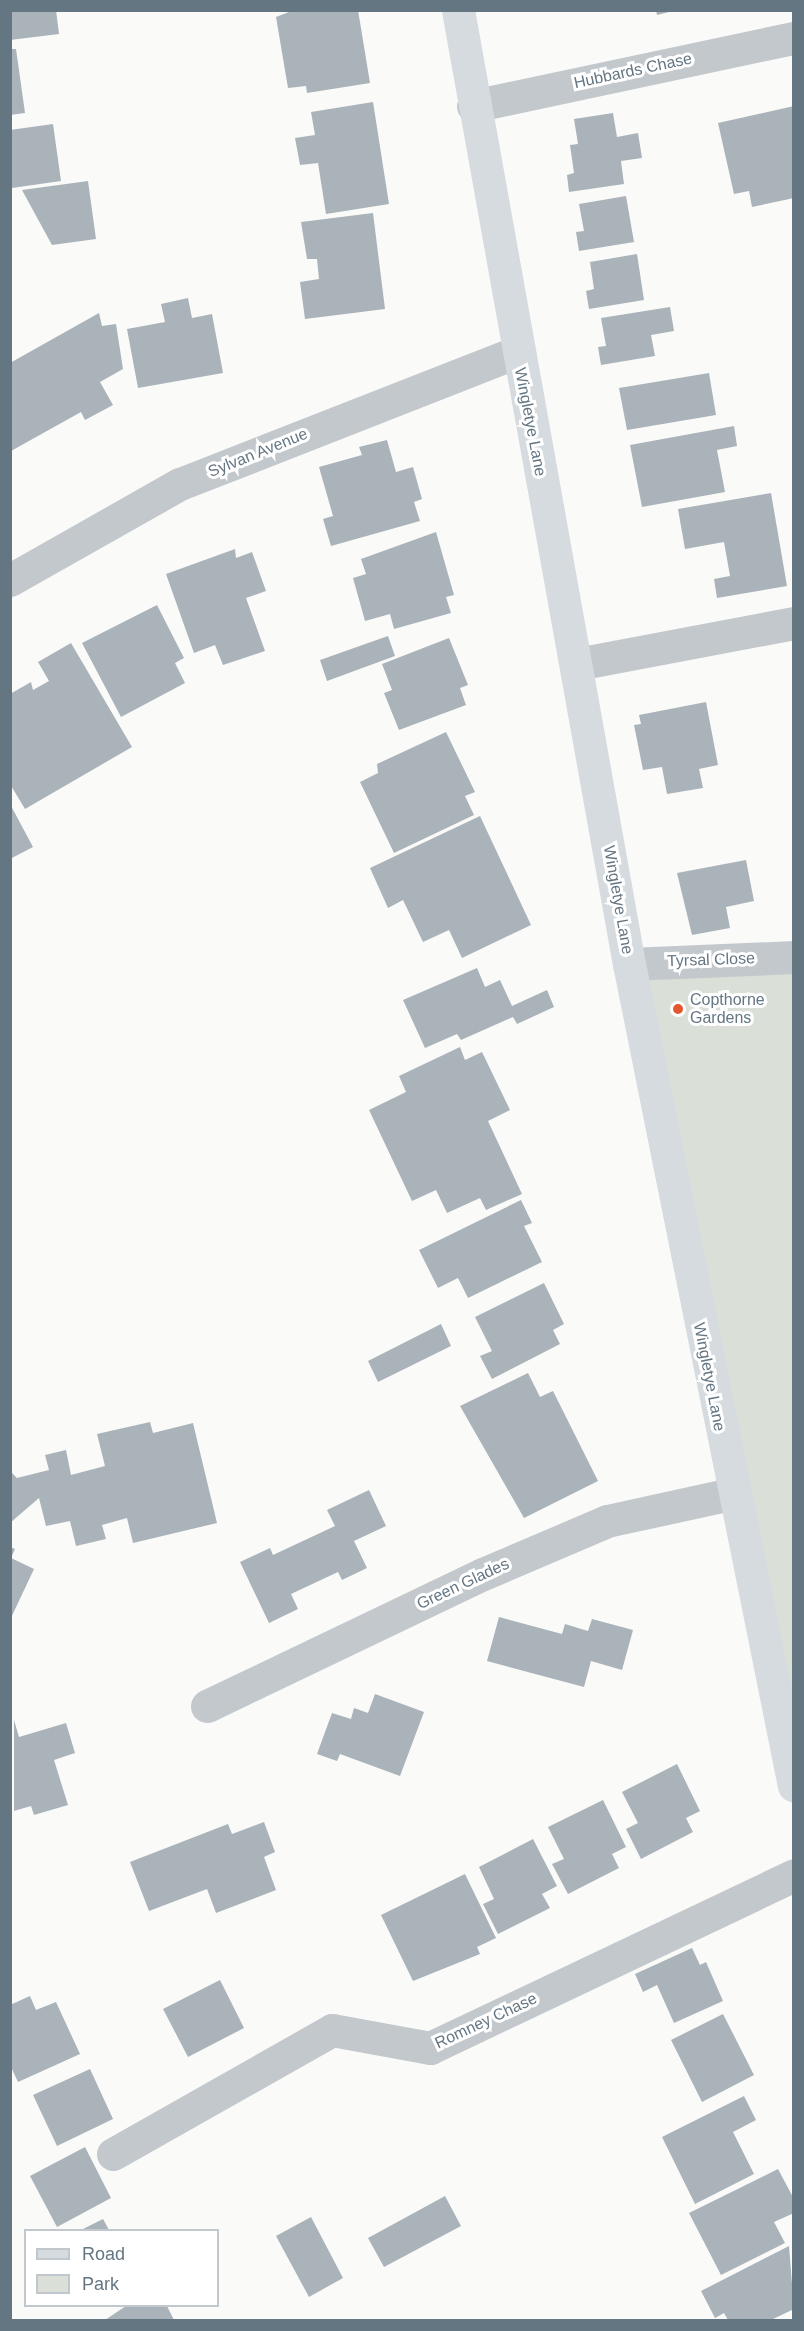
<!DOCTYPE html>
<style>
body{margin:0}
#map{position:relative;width:804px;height:2331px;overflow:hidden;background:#fafaf8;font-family:Helvetica,sans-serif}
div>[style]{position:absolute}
.green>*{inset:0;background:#dadfd7}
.building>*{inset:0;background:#aab3b9}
.street>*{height:33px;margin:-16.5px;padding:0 16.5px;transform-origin:16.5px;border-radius:16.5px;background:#c3c8cc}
.secondary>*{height:33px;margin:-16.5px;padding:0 16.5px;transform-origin:16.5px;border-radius:16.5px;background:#d6dbdf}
.dots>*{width:16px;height:16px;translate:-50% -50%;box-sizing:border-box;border:3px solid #fff;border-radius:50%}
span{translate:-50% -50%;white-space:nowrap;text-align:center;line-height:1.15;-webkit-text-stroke:6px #fff;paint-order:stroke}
.street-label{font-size:16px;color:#657683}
.poi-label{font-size:16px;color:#657683}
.left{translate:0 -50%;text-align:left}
.frame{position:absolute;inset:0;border:12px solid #657683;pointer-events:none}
.legend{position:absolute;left:24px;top:2229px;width:195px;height:78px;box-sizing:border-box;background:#fff;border:2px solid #c1c8cd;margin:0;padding:8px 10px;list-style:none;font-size:18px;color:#657683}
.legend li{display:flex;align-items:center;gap:12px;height:30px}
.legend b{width:30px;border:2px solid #c1c8cd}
</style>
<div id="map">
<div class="green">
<i style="clip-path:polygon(629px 964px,793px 970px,793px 1762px)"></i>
</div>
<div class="building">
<i style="clip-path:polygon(10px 10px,56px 10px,59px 34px,10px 40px)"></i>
<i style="clip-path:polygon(294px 10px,358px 10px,370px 83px,307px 93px,306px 86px,288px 88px,276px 17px)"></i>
<i style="clip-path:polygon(656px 10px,673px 10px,673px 11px,657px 15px)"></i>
<i style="clip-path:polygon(10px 49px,16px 49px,25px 113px,10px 115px)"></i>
<i style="clip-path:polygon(373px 102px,389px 204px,326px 214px,318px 163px,300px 165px,295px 138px,315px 135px,311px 112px)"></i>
<i style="clip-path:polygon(794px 106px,794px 198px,752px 207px,749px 191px,734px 194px,718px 123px)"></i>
<i style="clip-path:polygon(613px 113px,617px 137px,638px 133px,642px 158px,621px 161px,624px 184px,569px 192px,567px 175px,574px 173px,570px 145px,578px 144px,574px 119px)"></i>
<i style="clip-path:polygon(53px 124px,61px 181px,12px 188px,10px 203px,10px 130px)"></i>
<i style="clip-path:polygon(88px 181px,96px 239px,52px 245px,22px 190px)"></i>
<i style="clip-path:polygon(626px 196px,634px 242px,579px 251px,576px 232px,584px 231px,579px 204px)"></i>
<i style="clip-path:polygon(373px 213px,385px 309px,305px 319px,300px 282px,319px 279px,317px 259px,307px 259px,301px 222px)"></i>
<i style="clip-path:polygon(637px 254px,644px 300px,589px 309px,586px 291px,594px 289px,590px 262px)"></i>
<i style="clip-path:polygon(188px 298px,192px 318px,212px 314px,223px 373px,138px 388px,127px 329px,165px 322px,161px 304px)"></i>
<i style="clip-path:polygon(670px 307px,674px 331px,651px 335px,655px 356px,601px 365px,598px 347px,606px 346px,601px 318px)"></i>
<i style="clip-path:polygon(99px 313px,102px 326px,116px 324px,123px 369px,100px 382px,113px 405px,85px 420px,81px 412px,11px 451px,10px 363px)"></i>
<i style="clip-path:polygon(709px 373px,716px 415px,627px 430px,619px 388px)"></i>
<i style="clip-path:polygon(734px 426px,737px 446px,717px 450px,725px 492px,642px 507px,630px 445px)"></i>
<i style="clip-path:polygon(387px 440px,396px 472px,413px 467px,422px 499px,414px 502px,420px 521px,331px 546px,323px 519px,333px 516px,319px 467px,362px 455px,359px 447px)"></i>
<i style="clip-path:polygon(771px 493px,787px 586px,717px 598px,714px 579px,730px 576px,724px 542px,685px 549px,678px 509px)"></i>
<i style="clip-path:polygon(436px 532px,454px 595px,446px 597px,451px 613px,394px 629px,390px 614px,365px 621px,353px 578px,366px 574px,361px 559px)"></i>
<i style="clip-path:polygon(235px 549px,236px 558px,252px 552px,266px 591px,246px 598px,265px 651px,223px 665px,215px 645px,194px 653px,166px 574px)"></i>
<i style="clip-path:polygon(157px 605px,184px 658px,175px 663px,185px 683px,121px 717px,82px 643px)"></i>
<i style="clip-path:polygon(388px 636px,395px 656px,327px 681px,320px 660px)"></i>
<i style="clip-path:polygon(449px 638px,468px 685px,460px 688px,466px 705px,399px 730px,384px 693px,392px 690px,382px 664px)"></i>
<i style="clip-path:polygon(71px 643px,132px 747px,25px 809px,10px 784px,10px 694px,31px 682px,33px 690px,49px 681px,38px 662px)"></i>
<i style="clip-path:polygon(706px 702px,718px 765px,699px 769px,703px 788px,667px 794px,662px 767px,643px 770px,634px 725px,641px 724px,639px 715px)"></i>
<i style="clip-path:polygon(446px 732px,475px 792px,465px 796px,474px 815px,394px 853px,360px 782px,378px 773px,377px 764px)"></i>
<i style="clip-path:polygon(10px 804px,33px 847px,10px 859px)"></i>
<i style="clip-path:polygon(480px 816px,531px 925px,462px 958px,449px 930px,423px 942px,403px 900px,388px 908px,370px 868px)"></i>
<i style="clip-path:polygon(746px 860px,754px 901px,726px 907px,730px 928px,692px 935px,677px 873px)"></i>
<i style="clip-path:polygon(477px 968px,485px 987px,500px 980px,512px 1006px,547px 990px,554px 1007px,517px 1024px,513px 1017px,461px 1040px,457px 1034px,425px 1048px,403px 1000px)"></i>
<i style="clip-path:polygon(460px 1047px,465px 1060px,482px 1052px,510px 1110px,488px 1121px,522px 1194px,486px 1210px,480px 1198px,447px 1213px,436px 1190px,412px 1201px,369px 1110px,406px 1092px,399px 1076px)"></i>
<i style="clip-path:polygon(521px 1200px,532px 1223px,524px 1226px,542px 1262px,468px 1298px,458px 1278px,438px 1288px,419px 1250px)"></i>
<i style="clip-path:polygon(544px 1283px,564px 1324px,553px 1330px,560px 1344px,492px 1379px,480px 1356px,492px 1351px,475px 1317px)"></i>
<i style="clip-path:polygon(441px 1324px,451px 1346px,378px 1382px,368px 1361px)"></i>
<i style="clip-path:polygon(528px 1373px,540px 1397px,553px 1391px,598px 1481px,524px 1518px,460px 1406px)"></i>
<i style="clip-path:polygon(150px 1422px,153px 1433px,193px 1423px,217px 1523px,133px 1543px,127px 1518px,102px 1525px,106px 1539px,76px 1546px,70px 1521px,46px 1526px,39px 1498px,10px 1523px,10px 1471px,17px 1478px,49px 1470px,45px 1455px,66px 1450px,71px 1475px,105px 1466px,97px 1434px)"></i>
<i style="clip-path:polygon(369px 1490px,386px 1526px,354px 1541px,367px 1568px,342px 1580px,338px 1572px,291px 1594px,298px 1609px,269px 1623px,240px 1562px,270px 1548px,273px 1555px,335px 1526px,327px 1510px)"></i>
<i style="clip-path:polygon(10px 1547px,15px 1549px,11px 1558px,34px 1569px,10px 1620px)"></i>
<i style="clip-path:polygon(499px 1617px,562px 1634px,565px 1624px,588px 1631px,592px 1619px,633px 1630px,622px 1670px,591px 1661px,584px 1687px,487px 1661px)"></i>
<i style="clip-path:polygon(375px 1694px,424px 1712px,400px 1776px,340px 1754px,337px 1761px,317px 1754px,332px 1713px,351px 1719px,354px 1708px,368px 1713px)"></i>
<i style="clip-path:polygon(14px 1720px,19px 1737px,66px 1723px,75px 1753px,54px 1760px,68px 1805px,34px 1815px,31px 1806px,14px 1811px)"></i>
<i style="clip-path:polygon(677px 1764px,700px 1811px,686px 1818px,693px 1832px,641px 1859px,626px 1829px,638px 1823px,622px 1792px)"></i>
<i style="clip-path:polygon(603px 1800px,626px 1847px,612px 1854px,619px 1868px,568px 1894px,552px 1864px,564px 1859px,548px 1827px)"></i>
<i style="clip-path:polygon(264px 1822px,275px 1852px,264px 1857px,276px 1890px,216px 1913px,207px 1889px,149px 1911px,130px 1862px,228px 1824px,232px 1834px)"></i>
<i style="clip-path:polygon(533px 1839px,557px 1886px,542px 1894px,550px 1908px,498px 1934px,483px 1904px,494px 1899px,479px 1867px)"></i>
<i style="clip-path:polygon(465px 1874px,496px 1938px,477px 1947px,480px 1954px,413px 1981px,381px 1915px)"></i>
<i style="clip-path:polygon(692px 1948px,700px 1965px,706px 1962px,723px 2001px,674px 2023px,657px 1985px,643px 1992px,635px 1974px)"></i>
<i style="clip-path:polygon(220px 1980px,244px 2028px,188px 2057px,163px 2009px)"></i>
<i style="clip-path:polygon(30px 1996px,36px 2010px,56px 2002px,80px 2054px,18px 2082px,10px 2065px,10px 2005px)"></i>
<i style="clip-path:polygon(723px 2014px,754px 2075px,702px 2102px,671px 2040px)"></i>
<i style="clip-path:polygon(90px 2069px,113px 2119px,57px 2146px,33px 2095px)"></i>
<i style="clip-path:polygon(744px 2096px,756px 2120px,733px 2132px,754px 2174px,695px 2204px,662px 2137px)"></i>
<i style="clip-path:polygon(85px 2147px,111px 2198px,57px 2227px,30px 2176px)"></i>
<i style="clip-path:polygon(778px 2169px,794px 2199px,794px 2213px,774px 2222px,785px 2243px,721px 2275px,689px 2213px)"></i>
<i style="clip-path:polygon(445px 2196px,461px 2226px,384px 2267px,368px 2238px)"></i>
<i style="clip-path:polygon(311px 2217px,343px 2278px,309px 2297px,276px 2236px)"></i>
<i style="clip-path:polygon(103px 2219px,109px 2230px,81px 2230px)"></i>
<i style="clip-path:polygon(789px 2246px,794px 2309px,771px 2320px,728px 2320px,724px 2313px,715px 2318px,701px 2291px)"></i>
<i style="clip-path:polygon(126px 2306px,167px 2306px,174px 2320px,105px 2320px)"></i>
</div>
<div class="street">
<i style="left:473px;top:106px;width:328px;rotate:-12deg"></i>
<i style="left:10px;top:580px;width:195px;rotate:-29.5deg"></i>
<i style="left:180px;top:484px;width:362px;rotate:-21.4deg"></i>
<i style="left:577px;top:664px;width:221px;rotate:-10.7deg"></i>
<i style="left:629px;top:964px;width:165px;rotate:-2.4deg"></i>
<i style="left:207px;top:1706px;width:306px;rotate:-25.6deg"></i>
<i style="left:483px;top:1574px;width:135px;rotate:-23.1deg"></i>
<i style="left:607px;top:1521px;width:127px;rotate:-12.3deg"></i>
<i style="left:113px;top:2154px;width:252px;rotate:-29.5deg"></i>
<i style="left:332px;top:2030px;width:100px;rotate:10.4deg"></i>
<i style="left:430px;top:2048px;width:403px;rotate:-25.4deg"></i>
</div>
<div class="secondary">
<i style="left:458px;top:10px;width:969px;rotate:79.84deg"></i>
<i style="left:629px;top:964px;width:838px;rotate:78.65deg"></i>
</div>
<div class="dots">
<i style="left:678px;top:1009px;background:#e4572e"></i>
</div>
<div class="street-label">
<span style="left:633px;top:71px;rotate:-12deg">Hubbards Chase</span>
<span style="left:530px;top:422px;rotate:79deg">Wingletye Lane</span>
<span style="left:258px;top:453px;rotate:-22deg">Sylvan Avenue</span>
<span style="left:618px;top:900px;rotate:80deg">Wingletye Lane</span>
<span style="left:711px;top:960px;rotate:-2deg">Tyrsal Close</span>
<span style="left:709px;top:1377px;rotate:79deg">Wingletye Lane</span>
<span style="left:463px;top:1584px;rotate:-25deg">Green Glades</span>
<span style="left:486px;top:2021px;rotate:-25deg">Romney Chase</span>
</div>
<div class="poi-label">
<span class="left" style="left:690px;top:1009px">Copthorne<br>Gardens</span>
</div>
<div class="frame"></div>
<ul class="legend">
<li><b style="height:8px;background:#d6dbdf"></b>Road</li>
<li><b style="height:16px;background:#dadfd7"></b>Park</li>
</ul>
</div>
